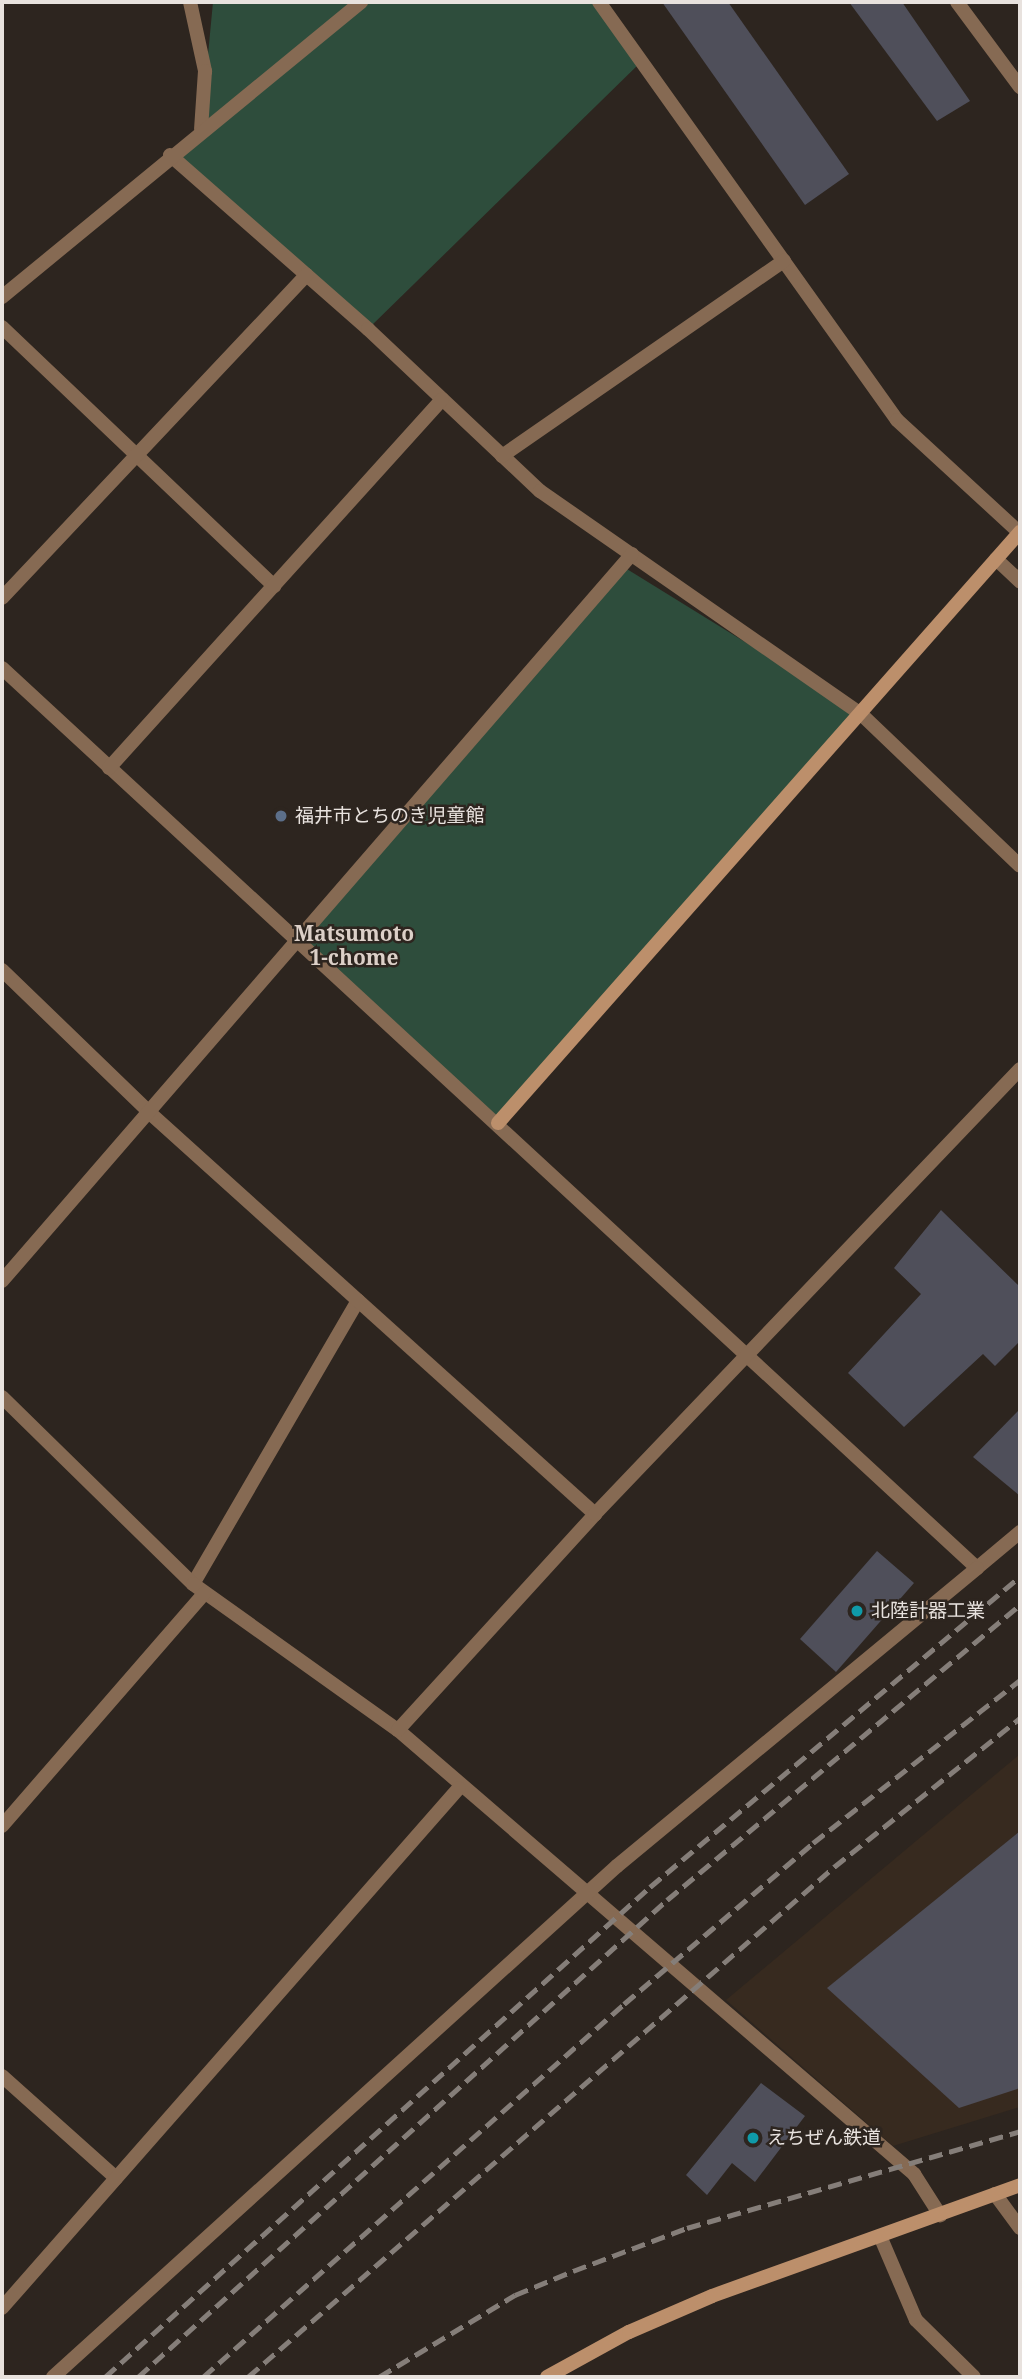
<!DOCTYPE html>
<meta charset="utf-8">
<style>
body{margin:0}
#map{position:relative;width:1022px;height:2379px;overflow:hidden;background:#2d251f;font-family:"Noto Serif","Noto Sans JP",serif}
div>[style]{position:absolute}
.built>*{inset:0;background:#372a1f}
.green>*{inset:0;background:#2e4d3c}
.building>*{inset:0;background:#4f4f5a}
.lane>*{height:14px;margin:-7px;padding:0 7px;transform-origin:7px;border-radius:7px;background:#866a53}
.street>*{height:14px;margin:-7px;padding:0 7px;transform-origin:7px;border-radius:7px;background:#866a53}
.secondary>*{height:14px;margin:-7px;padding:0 7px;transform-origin:7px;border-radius:7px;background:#bc8f6b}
.rail>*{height:5px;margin-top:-2.5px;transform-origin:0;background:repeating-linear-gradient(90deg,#857e79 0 14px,transparent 0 21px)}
.dots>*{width:19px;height:19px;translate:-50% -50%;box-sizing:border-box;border:4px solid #2d251f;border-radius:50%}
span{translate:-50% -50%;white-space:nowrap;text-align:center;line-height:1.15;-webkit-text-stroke:5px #2d251f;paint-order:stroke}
.poi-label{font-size:19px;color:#e8e2de}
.left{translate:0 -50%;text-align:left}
.neighbourhood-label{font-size:21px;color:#dcd0c8;font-weight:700}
.frame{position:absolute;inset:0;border:4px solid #e8e2de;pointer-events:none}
</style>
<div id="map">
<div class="built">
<i style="clip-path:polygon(1020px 1754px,1020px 2107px,893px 2146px,726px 2000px)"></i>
</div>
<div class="green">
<i style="clip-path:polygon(213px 2px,599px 2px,642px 61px,368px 329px,170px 155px,201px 129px)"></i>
<i style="clip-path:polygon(622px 566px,860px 713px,498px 1123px,293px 940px)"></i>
</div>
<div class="building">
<i style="clip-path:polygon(662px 2px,728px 2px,849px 174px,805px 205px)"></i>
<i style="clip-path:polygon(849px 2px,902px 2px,970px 101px,937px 121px)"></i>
<i style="clip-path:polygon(941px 1210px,1020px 1287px,1020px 1341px,995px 1366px,983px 1354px,904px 1427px,848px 1373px,921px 1294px,894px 1268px)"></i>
<i style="clip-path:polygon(1020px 1409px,1020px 1496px,973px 1457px)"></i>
<i style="clip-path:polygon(877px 1551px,914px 1583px,836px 1672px,800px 1639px)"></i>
<i style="clip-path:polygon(1020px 1831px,1020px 2088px,959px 2108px,827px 1988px)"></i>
<i style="clip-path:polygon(761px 2083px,805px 2116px,755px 2182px,732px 2163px,707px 2195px,686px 2175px)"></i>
</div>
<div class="lane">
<i style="left:957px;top:2px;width:106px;rotate:53.5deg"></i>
<i style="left:193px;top:1584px;width:328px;rotate:-59.8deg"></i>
<i style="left:2px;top:2076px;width:153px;rotate:41.8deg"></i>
</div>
<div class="street">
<i style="left:190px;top:2px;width:71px;rotate:77.7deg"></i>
<i style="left:205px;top:71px;width:58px;rotate:93.9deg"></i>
<i style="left:599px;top:2px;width:513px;rotate:54.51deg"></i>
<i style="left:897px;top:420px;width:167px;rotate:42.6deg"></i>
<i style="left:170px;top:155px;width:264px;rotate:41.3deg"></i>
<i style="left:368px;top:329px;width:236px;rotate:43.3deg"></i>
<i style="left:540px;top:491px;width:389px;rotate:34.8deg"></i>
<i style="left:860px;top:713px;width:221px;rotate:43.7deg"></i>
<i style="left:2px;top:297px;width:465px;rotate:-39.4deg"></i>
<i style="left:2px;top:327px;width:376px;rotate:43.6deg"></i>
<i style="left:502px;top:456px;width:343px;rotate:-34.7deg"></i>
<i style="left:996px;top:559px;width:33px;rotate:43deg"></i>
<i style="left:2px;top:598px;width:444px;rotate:-46.7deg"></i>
<i style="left:2px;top:668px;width:1327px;rotate:42.71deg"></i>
<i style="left:977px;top:1568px;width:56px;rotate:-39.9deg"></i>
<i style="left:109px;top:768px;width:497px;rotate:-47.9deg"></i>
<i style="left:2px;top:970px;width:207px;rotate:44deg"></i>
<i style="left:151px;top:1114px;width:598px;rotate:42.02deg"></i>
<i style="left:2px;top:1281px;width:962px;rotate:-49.09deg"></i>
<i style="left:2px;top:1397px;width:267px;rotate:44.4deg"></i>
<i style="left:193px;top:1584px;width:252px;rotate:35.5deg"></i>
<i style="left:398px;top:1730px;width:681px;rotate:40.71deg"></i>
<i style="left:914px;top:2174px;width:49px;rotate:57.6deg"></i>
<i style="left:398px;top:1730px;width:292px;rotate:-47.6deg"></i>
<i style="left:595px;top:1514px;width:615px;rotate:-46.32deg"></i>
<i style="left:2px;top:1826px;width:308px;rotate:-49deg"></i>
<i style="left:995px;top:2194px;width:42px;rotate:53.7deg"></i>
<i style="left:880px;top:2236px;width:91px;rotate:66.8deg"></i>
<i style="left:916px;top:2320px;width:81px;rotate:44.5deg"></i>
<i style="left:2px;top:2308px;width:692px;rotate:-48.69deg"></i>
<i style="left:53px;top:2377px;width:761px;rotate:-42.18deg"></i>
<i style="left:617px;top:1866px;width:467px;rotate:-39.6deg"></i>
</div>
<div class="secondary">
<i style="left:498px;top:1123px;width:789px;rotate:-48.55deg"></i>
<i style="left:547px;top:2377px;width:94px;rotate:-28.8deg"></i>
<i style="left:629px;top:2332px;width:90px;rotate:-23.4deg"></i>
<i style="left:712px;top:2296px;width:327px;rotate:-19.8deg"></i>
</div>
<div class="rail">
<i style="left:105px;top:2377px;width:733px;rotate:-41.96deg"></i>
<i style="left:650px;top:1887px;width:483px;rotate:-40deg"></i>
<i style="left:138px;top:2377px;width:712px;rotate:-42.04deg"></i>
<i style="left:667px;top:1900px;width:460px;rotate:-39.9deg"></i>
<i style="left:203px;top:2377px;width:562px;rotate:-41.54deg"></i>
<i style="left:624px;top:2004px;width:248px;rotate:-40.4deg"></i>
<i style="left:813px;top:1843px;width:263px;rotate:-38.2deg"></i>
<i style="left:248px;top:2377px;width:777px;rotate:-41.03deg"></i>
<i style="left:834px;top:1867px;width:238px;rotate:-38.7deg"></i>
<i style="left:379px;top:2377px;width:159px;rotate:-31.1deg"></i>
<i style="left:515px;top:2295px;width:63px;rotate:-22.5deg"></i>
<i style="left:573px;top:2271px;width:122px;rotate:-20.7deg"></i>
<i style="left:687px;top:2228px;width:347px;rotate:-16.2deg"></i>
</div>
<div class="dots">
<i style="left:281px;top:816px;background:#5c6f8a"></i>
<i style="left:857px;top:1611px;background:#0f9aa8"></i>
<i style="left:753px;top:2138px;background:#0f9aa8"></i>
</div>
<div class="poi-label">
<span class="left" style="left:295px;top:816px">福井市とちのき児童館</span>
<span class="left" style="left:871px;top:1611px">北陸計器工業</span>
<span class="left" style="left:767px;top:2138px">えちぜん鉄道</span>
</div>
<div class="neighbourhood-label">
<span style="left:354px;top:945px">Matsumoto<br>1-chome</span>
</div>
<div class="frame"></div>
</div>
